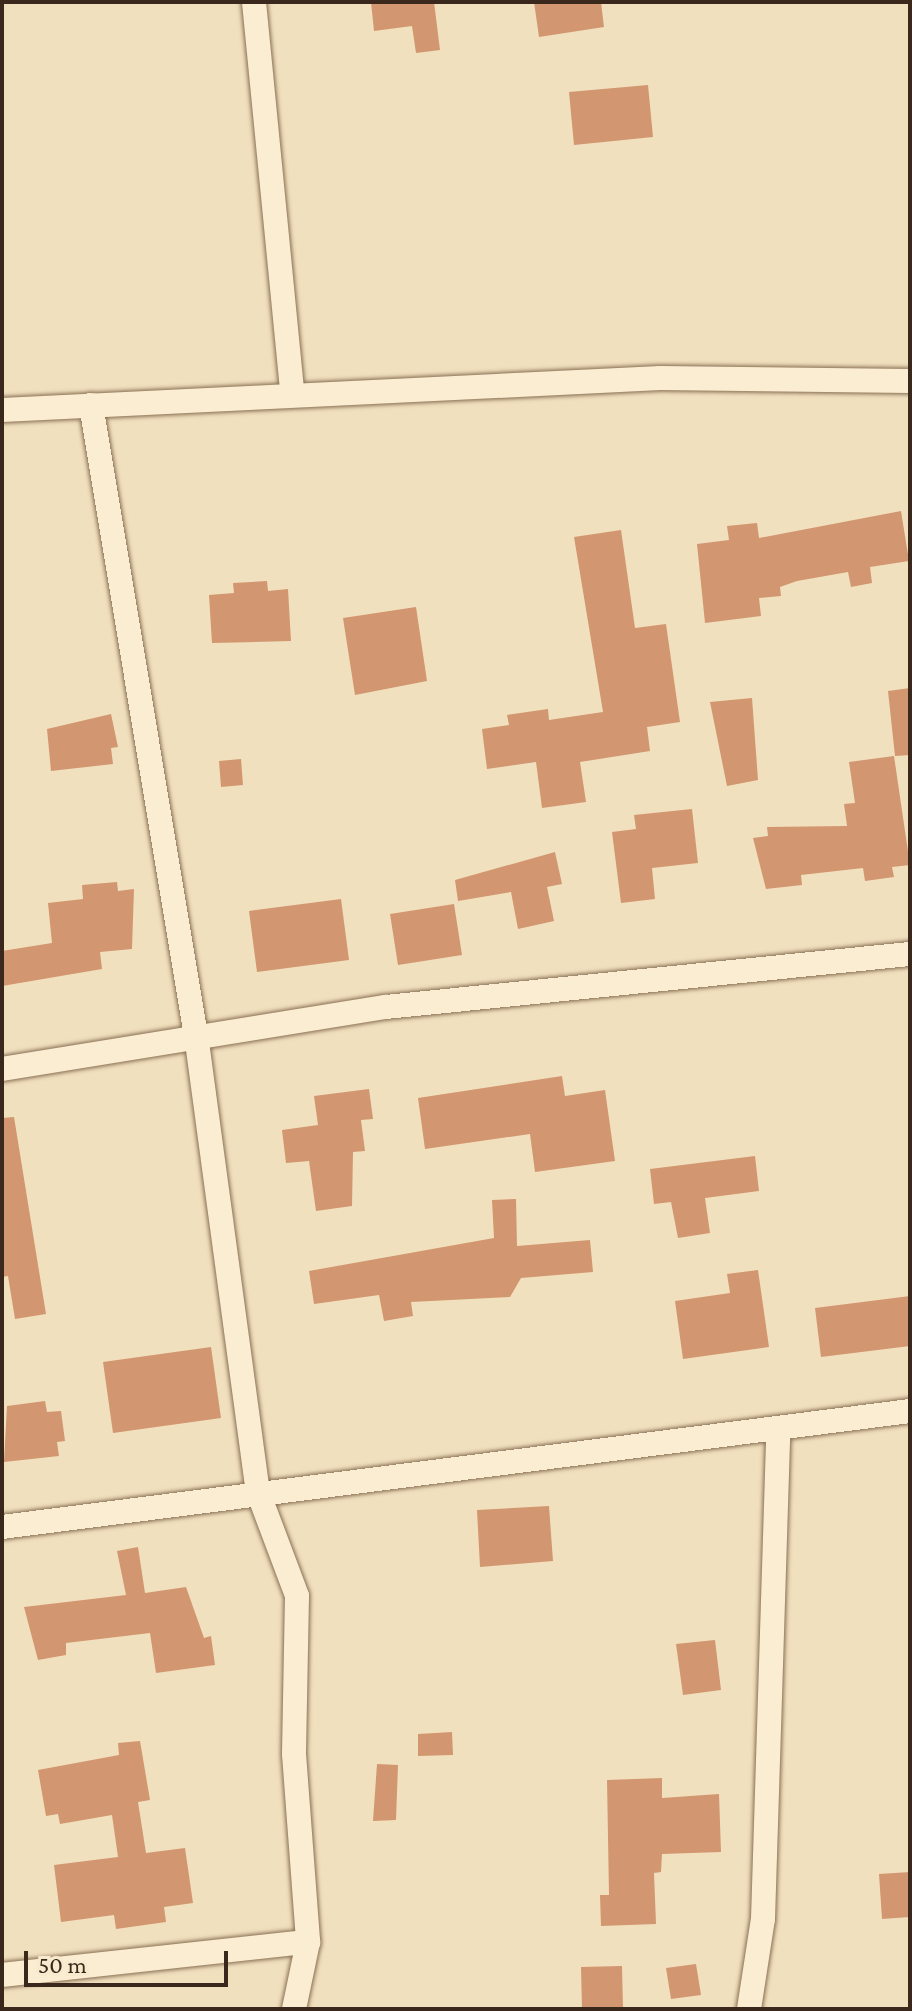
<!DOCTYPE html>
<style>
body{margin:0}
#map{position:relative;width:912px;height:2011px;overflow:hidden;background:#f1e0be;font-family:"Crimson Pro",serif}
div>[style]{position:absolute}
.building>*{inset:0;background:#d29670}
.roads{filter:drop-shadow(0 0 2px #8a7055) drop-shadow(0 0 2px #8a7055)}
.minor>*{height:24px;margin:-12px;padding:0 12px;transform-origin:12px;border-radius:12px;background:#fbedd1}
span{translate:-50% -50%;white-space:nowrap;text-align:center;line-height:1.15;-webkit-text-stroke:7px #f8eace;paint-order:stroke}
.frame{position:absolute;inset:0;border:4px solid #39281b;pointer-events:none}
.scale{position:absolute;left:24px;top:1951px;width:204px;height:36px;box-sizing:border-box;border:4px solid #39281b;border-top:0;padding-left:10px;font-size:24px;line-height:28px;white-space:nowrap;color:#39281b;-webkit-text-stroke:6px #f8eace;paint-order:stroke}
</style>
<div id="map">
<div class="building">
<i style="clip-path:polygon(371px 2px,434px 2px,440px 50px,416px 53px,412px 26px,374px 31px)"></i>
<i style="clip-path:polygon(534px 2px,601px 2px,604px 27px,539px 37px)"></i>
<i style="clip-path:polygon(648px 85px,653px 137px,574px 145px,569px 92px)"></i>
<i style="clip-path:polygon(901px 511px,909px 561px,870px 567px,872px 583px,851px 587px,848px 572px,797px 581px,780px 587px,781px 596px,759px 598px,761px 616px,705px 623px,697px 544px,729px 540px,727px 526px,757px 523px,759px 538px)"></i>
<i style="clip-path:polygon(621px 530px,635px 628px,666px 624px,680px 722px,647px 727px,650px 751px,580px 762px,586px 802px,542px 808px,536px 762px,487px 769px,482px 729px,509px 725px,507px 715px,548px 709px,549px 720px,603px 712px,574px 537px)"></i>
<i style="clip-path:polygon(267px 581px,268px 591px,288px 589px,291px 641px,212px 643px,209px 595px,234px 593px,233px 583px)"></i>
<i style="clip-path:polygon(416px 607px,427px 681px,355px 695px,343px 618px)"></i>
<i style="clip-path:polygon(910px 688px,910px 755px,895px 756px,888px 691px)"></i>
<i style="clip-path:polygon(752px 698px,758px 780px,727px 786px,710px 702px)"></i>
<i style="clip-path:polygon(111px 714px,118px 747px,111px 748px,113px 764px,51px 771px,47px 729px)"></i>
<i style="clip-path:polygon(894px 756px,910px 865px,892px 867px,894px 877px,865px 881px,863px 868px,801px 875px,802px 885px,766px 889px,753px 838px,768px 836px,767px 827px,847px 826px,844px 804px,855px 803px,849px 762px)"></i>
<i style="clip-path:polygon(241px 759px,243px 785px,221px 787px,219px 761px)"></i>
<i style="clip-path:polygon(692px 809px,698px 863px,652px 868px,655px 899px,621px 903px,612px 832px,636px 829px,634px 815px)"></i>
<i style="clip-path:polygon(555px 852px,562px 884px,547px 887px,554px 921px,518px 929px,511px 892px,458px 901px,455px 880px)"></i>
<i style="clip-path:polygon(117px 882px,118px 891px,134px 889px,132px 949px,100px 952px,102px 969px,2px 986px,2px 951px,52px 943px,48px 903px,83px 899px,82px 885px)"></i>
<i style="clip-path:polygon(341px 899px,349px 960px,257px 972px,249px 911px)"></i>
<i style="clip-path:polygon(454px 904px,462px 955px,398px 965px,390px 914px)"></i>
<i style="clip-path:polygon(562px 1076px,565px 1096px,605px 1090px,615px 1161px,535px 1172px,530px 1134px,425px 1149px,418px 1098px)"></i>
<i style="clip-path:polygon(369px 1089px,373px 1119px,361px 1120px,365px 1151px,353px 1152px,352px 1206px,316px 1211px,309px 1161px,286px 1163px,282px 1130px,318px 1125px,314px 1096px)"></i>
<i style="clip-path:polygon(14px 1117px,46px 1314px,15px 1319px,8px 1276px,2px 1277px,2px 1118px)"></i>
<i style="clip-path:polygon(755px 1156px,759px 1191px,705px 1198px,710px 1233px,678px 1238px,671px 1202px,654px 1204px,650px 1169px)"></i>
<i style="clip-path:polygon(516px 1199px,517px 1246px,590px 1240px,593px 1272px,521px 1278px,510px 1297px,411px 1302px,413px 1316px,384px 1321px,379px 1295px,314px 1304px,309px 1271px,494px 1238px,492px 1200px)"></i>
<i style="clip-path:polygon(758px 1270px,769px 1347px,683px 1359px,675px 1301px,730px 1293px,727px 1274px)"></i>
<i style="clip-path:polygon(910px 1296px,910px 1346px,821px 1357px,815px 1308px)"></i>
<i style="clip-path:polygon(211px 1347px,221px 1418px,113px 1433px,103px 1362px)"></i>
<i style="clip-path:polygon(45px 1401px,47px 1412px,61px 1411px,65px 1441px,57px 1442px,59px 1456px,4px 1462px,7px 1406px)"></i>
<i style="clip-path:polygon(549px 1506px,553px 1561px,480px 1567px,477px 1510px)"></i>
<i style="clip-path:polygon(138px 1547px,145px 1593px,186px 1587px,204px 1638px,211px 1636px,215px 1665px,156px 1673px,150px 1633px,66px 1643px,66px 1655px,38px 1660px,24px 1607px,126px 1595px,117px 1551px)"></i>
<i style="clip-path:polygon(715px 1640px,721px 1690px,683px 1695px,676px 1644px)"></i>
<i style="clip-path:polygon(452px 1732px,453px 1755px,418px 1756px,418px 1734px)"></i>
<i style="clip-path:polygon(140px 1741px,150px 1800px,138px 1802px,146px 1853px,185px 1848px,193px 1903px,164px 1907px,166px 1922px,116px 1929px,114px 1915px,61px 1922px,54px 1865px,118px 1857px,112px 1815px,60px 1824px,58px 1814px,46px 1816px,38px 1770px,119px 1755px,118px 1743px)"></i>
<i style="clip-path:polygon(377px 1764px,398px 1765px,396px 1820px,373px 1821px)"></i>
<i style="clip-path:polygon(662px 1778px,662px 1798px,719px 1794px,721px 1852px,662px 1854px,661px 1872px,654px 1873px,656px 1924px,601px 1926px,600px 1895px,609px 1895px,607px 1780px)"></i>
<i style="clip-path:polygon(910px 1872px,910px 1917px,882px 1919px,879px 1874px)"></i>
<i style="clip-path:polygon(696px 1964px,701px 1995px,671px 1999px,666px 1968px)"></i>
<i style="clip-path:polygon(622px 1966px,623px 2009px,582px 2009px,581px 1967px)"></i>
</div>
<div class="roads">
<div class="minor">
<i style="left:254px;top:2px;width:393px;rotate:84.4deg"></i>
<i style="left:91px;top:405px;width:646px;rotate:80.55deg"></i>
<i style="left:197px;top:1042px;width:454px;rotate:82.3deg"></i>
<i style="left:258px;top:1492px;width:111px;rotate:69.4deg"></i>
<i style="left:297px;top:1596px;width:158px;rotate:91.1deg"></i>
<i style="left:294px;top:1754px;width:189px;rotate:85.7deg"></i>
<i style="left:308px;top:1942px;width:68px;rotate:101.8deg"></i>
<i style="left:2px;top:410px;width:659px;rotate:-2.78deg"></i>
<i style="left:660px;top:378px;width:250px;rotate:0.7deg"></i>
<i style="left:2px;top:1069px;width:389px;rotate:-9.2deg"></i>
<i style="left:386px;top:1007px;width:527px;rotate:-5.78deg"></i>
<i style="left:2px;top:1527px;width:915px;rotate:-7.28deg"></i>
<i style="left:2px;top:1975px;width:308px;rotate:-6.2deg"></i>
<i style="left:749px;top:2009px;width:91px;rotate:-81.2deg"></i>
<i style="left:763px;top:1919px;width:486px;rotate:-88.2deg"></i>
</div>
</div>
<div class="frame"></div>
<div class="scale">50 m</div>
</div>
